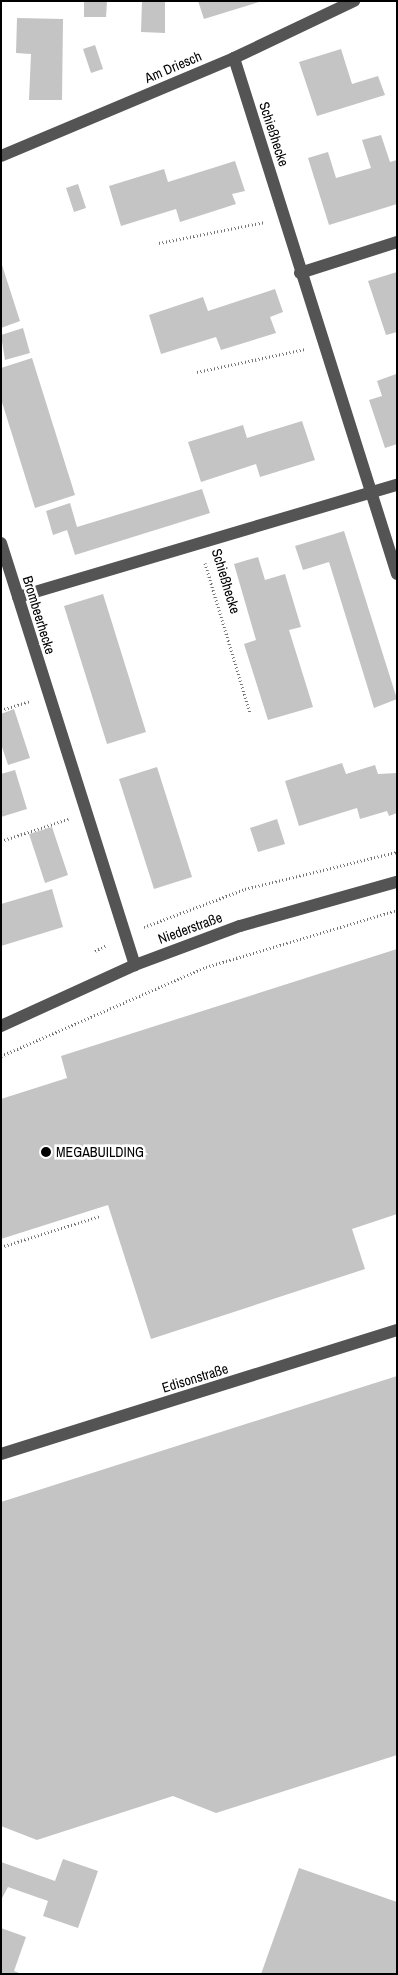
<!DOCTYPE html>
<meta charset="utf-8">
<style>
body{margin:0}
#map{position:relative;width:398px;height:1975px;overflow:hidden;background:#fff;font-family:"Archivo Narrow",sans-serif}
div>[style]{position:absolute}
.building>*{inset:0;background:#c4c4c4}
.path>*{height:3px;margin-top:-1.5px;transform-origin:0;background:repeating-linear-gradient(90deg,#767676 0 1px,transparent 0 3.5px)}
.minor>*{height:12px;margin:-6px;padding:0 6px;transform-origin:6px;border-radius:6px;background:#545454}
.dots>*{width:14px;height:14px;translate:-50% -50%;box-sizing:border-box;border:2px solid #fff;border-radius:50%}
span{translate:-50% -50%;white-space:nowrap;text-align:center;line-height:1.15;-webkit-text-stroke:5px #fff;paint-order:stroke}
.street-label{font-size:14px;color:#000}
.poi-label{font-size:14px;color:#000}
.left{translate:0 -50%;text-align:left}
.frame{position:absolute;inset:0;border:2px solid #000;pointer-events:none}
</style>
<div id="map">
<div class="building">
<i style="clip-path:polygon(84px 1px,107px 1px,106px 17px,84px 17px)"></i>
<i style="clip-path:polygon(142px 1px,165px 1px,165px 33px,141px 32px)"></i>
<i style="clip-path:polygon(198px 1px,259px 1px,259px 2px,204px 19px)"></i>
<i style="clip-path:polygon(17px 18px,63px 19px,62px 100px,29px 100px,31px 54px,16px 53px)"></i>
<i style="clip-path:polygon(95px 45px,103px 69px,91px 73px,83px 49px)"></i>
<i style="clip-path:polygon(341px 49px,352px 84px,378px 76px,385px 95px,317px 116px,299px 62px)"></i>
<i style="clip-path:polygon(381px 135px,390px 162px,397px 160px,397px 204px,329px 225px,308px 158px,328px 152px,336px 178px,371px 168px,362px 140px)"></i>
<i style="clip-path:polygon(235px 161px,245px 191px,232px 194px,236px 204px,180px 222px,176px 209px,121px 226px,109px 186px,164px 169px,168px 182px)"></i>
<i style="clip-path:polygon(78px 184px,86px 208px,74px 212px,66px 188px)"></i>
<i style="clip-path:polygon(1px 262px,20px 321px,1px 328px)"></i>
<i style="clip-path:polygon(397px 272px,397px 332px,386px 335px,368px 281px)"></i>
<i style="clip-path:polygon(275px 289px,283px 312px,270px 317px,276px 333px,221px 350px,216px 337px,161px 354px,149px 315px,203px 297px,208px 311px)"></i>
<i style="clip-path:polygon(23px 328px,30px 353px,5px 360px,1px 335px)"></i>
<i style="clip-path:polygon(32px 358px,75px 495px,35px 508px,1px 399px,1px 368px)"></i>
<i style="clip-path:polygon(396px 374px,397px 444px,385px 448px,369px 400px,382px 396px,377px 381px)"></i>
<i style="clip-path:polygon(302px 421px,315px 460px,260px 477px,256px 464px,201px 482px,188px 442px,243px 425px,247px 438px)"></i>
<i style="clip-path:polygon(202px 489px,210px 513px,75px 555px,67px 530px,53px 535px,46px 511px,70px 503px,77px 527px)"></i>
<i style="clip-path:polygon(344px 531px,397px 699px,374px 708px,329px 562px,303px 570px,295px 546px)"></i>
<i style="clip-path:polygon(258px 557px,265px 580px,285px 574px,301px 627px,289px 630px,313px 707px,268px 720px,244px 644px,256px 640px,234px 564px)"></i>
<i style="clip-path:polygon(103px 594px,146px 732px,107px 744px,64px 606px)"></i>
<i style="clip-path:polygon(14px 709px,30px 758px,8px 765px,1px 744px,1px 714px)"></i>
<i style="clip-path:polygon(342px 763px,346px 774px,375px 765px,378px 774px,397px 773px,397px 813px,389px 816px,387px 811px,360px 819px,357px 808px,299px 826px,285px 781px)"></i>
<i style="clip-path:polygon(157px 767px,192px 877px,154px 889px,119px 779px)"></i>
<i style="clip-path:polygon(15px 770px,27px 809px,1px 817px,1px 774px)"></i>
<i style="clip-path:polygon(277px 819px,285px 844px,258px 852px,250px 828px)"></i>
<i style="clip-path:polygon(52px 827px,68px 875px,45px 883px,29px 834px)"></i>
<i style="clip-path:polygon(52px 889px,63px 927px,1px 946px,1px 904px)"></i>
<i style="clip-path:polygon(397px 949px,397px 1214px,352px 1229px,365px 1269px,151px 1339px,108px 1205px,1px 1239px,1px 1099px,67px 1078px,61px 1056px)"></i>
<i style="clip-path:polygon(397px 1376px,397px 1755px,216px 1813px,173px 1796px,37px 1840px,1px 1826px,1px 1502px)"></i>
<i style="clip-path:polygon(63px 1859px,98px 1871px,78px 1928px,43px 1916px,48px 1901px,8px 1887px,1px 1900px,1px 1862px,55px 1881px)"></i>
<i style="clip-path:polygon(299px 1868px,397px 1902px,397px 1974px,261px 1974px)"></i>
<i style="clip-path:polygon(1px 1928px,26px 1937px,14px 1971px,21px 1974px,1px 1974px)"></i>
</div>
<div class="path">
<i style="left:159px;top:243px;width:108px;rotate:-11.2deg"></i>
<i style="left:197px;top:372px;width:110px;rotate:-12deg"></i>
<i style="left:205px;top:563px;width:157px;rotate:73.3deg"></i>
<i style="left:1px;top:710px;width:31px;rotate:-17deg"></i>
<i style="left:1px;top:841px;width:71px;rotate:-18.2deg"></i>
<i style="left:144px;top:927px;width:108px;rotate:-20.6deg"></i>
<i style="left:245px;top:889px;width:156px;rotate:-13.7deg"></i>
<i style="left:95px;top:951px;width:13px;rotate:-27deg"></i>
<i style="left:1px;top:1056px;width:223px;rotate:-23.5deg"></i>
<i style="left:206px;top:967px;width:199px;rotate:-16.6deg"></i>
<i style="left:1px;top:1247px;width:104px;rotate:-17.4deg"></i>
</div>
<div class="minor">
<i style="left:234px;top:58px;width:541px;rotate:72.47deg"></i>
<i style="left:1px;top:156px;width:253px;rotate:-22.8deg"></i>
<i style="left:234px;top:58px;width:133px;rotate:-25.4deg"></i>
<i style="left:300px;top:273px;width:102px;rotate:-17.7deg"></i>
<i style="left:1px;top:543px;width:443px;rotate:72.4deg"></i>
<i style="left:18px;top:597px;width:395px;rotate:-16.5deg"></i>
<i style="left:1px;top:1026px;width:147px;rotate:-24.5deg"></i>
<i style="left:135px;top:965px;width:112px;rotate:-20.4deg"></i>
<i style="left:240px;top:926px;width:163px;rotate:-15.7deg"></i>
<i style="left:1px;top:1454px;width:415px;rotate:-17.4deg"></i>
</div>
<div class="dots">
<i style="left:46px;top:1152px;background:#000"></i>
</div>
<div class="street-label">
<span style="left:173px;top:67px;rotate:-23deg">Am Driesch</span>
<span style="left:274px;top:134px;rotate:72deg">Schießhecke</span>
<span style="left:226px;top:581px;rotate:73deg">Schießhecke</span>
<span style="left:39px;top:615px;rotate:73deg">Brombeerhecke</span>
<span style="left:190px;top:928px;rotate:-20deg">Niederstraße</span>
<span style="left:195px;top:1378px;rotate:-17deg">Edisonstraße</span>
</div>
<div class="poi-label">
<span class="left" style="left:56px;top:1152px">MEGABUILDING</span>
</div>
<div class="frame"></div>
</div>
